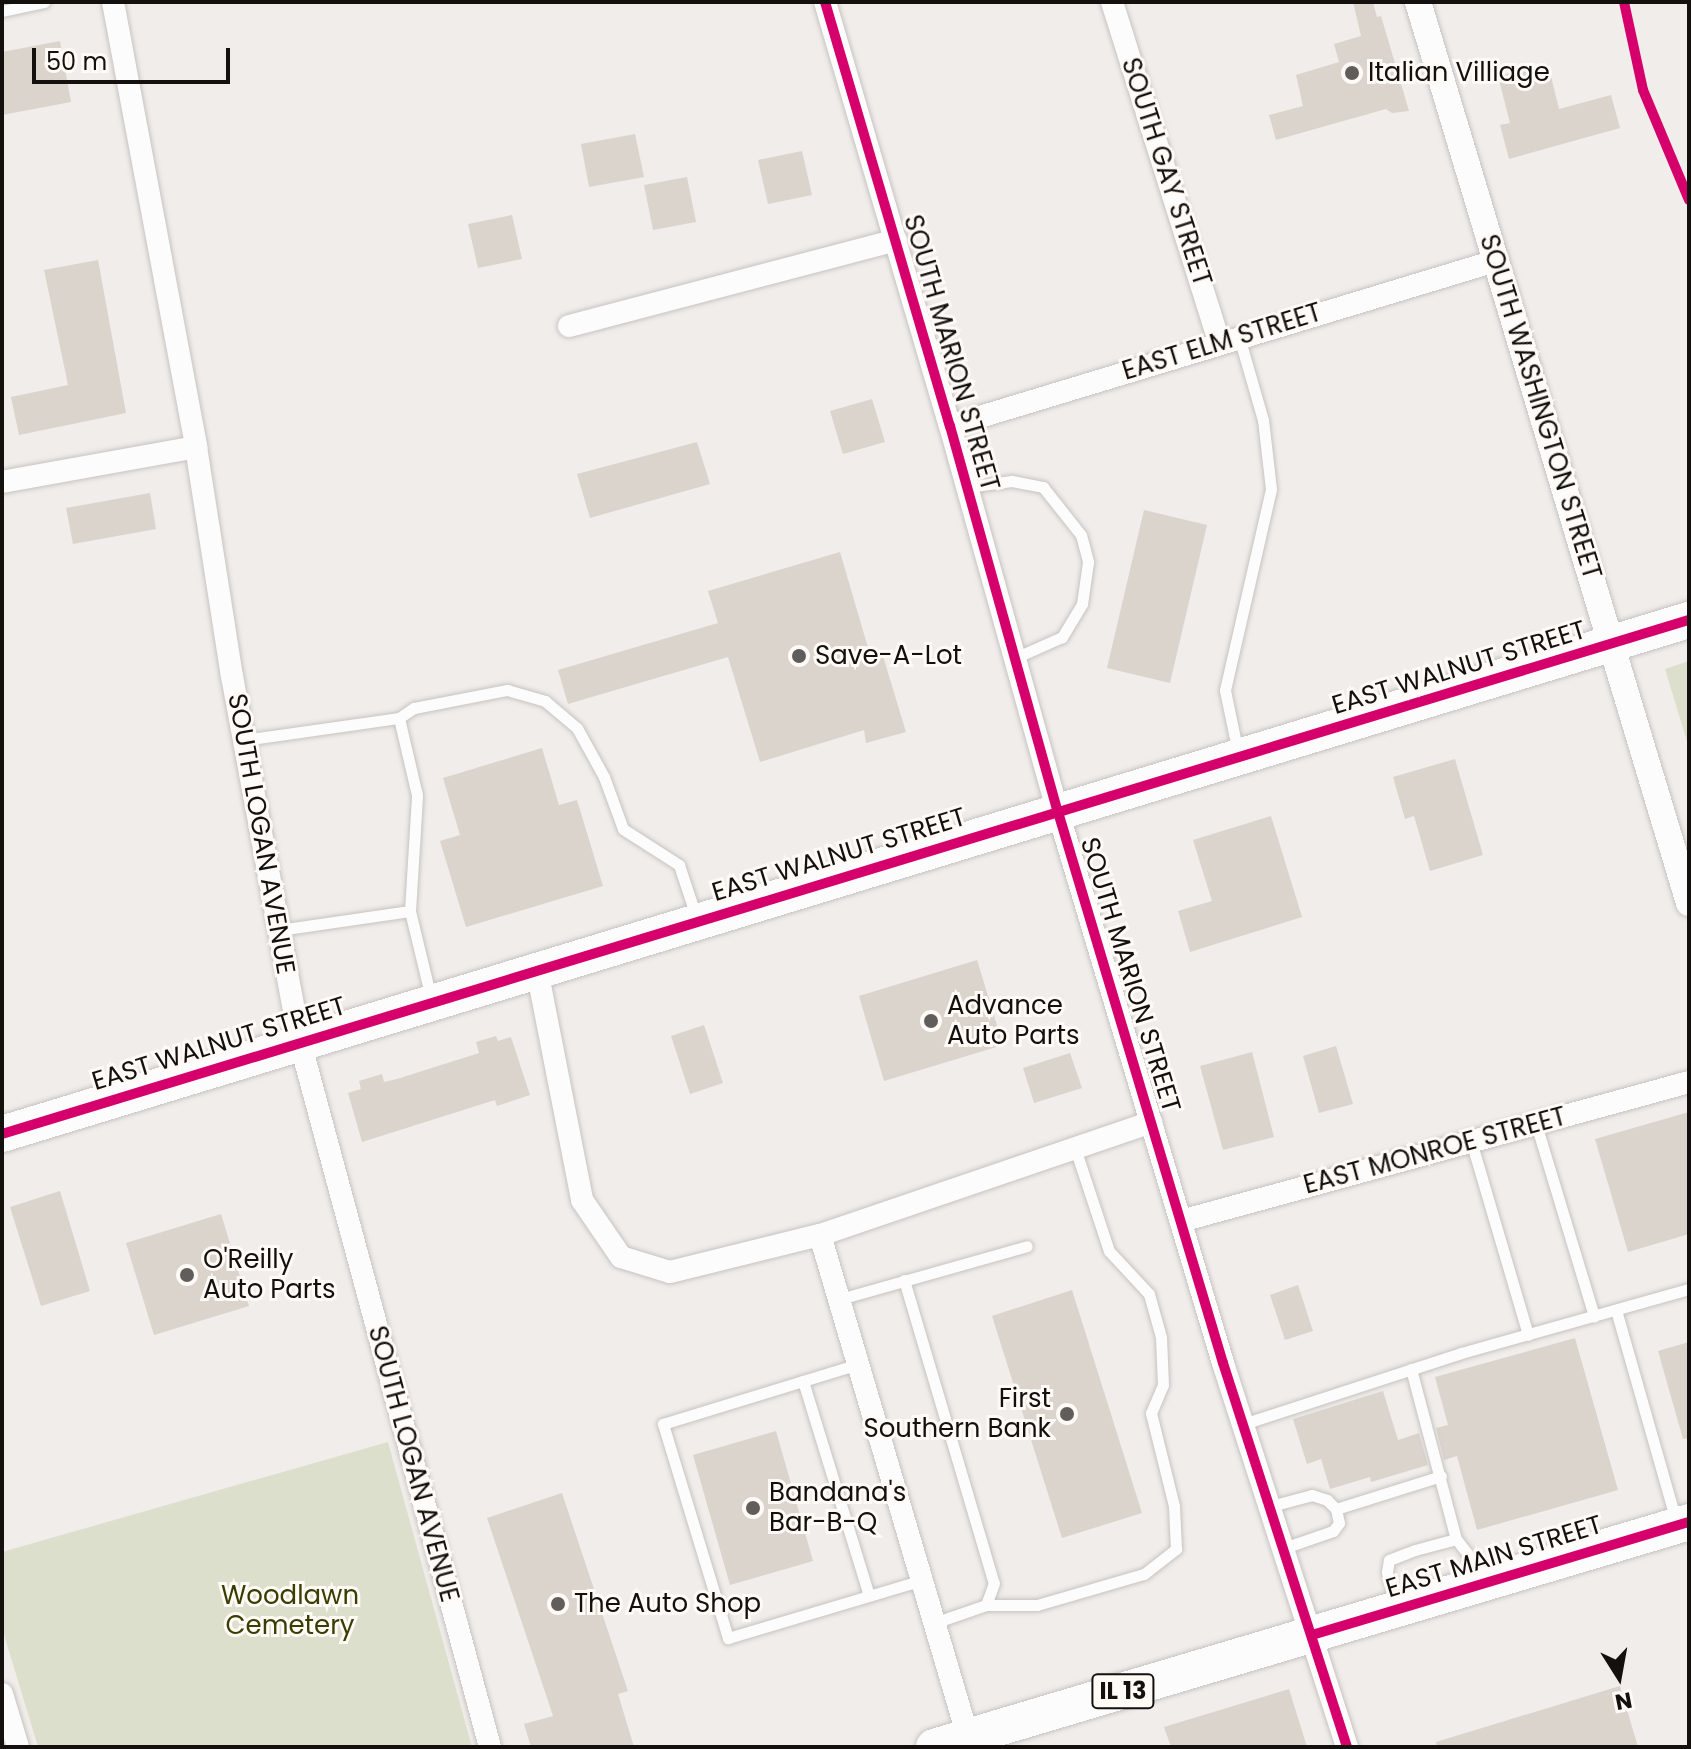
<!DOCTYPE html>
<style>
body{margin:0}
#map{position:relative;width:1691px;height:1749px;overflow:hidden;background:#f0edea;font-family:Poppins,sans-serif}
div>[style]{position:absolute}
.green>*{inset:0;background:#dddfcd}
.building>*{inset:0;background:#dad4cd}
.roads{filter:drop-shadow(0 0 2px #c6c3c1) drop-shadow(0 0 2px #c6c3c1)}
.service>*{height:11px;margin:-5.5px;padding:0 5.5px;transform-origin:5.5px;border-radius:5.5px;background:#fdfcfc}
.minor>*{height:22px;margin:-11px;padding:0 11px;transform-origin:11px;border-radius:11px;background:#fdfcfc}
.tertiary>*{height:26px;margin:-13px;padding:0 13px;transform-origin:13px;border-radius:13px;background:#fdfcfc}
.trunk>*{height:36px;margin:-18px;padding:0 18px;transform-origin:18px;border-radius:18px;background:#fdfcfc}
.cycleway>*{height:10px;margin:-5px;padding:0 5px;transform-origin:5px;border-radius:5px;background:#d6006c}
.dots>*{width:22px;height:22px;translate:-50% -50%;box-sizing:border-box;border:4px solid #fffaf6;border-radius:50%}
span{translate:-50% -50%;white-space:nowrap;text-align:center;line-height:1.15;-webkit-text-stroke:6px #fffaf6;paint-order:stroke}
.shield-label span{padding:2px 6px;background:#fffaf6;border:2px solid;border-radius:6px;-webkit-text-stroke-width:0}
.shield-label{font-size:24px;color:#13100e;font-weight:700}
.poi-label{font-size:26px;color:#13100e}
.left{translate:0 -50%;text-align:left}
.right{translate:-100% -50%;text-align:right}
.street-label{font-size:26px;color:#13100e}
.park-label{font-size:26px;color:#373e00}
.frame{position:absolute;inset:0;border:4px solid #13100e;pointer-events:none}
.north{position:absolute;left:1579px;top:1637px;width:80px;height:80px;-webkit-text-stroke:6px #fffaf6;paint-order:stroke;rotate:169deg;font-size:22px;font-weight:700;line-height:32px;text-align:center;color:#13100e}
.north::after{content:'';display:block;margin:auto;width:28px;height:36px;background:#13100e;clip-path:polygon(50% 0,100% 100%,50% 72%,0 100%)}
.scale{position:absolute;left:32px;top:48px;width:198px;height:36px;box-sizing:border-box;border:4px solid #13100e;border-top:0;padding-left:10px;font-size:24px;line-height:28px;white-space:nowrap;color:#13100e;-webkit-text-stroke:6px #fffaf6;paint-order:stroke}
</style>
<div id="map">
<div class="green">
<i style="clip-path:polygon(1689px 661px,1689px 748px,1665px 669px)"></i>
<i style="clip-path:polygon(388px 1442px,472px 1747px,38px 1747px,2px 1628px,2px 1552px)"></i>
</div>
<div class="building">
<i style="clip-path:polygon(1353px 2px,1373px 2px,1377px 17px,1381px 16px,1409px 111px,1392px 113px,1386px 109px,1276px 140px,1269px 115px,1303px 106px,1296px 75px,1339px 62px,1334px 44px,1361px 36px)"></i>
<i style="clip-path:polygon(60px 41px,71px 102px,2px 115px,2px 52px)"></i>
<i style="clip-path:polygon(1548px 64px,1559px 109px,1611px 95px,1620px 128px,1509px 159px,1500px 125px,1510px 123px,1498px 76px)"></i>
<i style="clip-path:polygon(635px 134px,644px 177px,589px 187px,581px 144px)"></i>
<i style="clip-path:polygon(802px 151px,812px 195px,768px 204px,758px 160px)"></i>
<i style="clip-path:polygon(687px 177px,696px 222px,653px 230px,644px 185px)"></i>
<i style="clip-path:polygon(512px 215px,522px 259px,478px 268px,468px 224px)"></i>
<i style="clip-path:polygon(98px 260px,126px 413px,19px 435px,11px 397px,68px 385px,44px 270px)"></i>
<i style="clip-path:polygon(872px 399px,885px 442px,843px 454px,830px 411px)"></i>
<i style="clip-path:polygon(697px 442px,710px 484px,590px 518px,577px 474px)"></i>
<i style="clip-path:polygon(150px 493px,156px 529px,73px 544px,66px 508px)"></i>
<i style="clip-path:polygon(1144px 510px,1207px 525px,1170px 683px,1107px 668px)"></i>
<i style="clip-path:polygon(840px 552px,871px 658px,882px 653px,906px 732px,866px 743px,864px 730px,760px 762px,728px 657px,568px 704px,558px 670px,718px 623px,708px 591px)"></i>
<i style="clip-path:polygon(542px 748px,559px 805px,577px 800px,603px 886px,466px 927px,440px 841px,460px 835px,443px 778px)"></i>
<i style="clip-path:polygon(1455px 759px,1483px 855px,1430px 871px,1414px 816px,1405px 819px,1393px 777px)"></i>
<i style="clip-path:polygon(1271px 816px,1302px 917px,1190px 952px,1178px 911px,1212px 901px,1193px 840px)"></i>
<i style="clip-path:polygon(977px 960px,1003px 1045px,884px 1081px,859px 996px)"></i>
<i style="clip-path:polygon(704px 1025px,723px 1083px,690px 1094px,671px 1036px)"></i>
<i style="clip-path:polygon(496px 1036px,498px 1041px,511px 1037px,530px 1095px,497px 1106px,495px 1100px,362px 1142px,348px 1093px,361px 1089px,359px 1081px,382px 1074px,384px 1082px,397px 1079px,479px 1053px,476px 1042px)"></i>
<i style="clip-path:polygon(1336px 1046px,1353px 1104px,1319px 1113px,1303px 1056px)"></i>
<i style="clip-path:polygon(1252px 1052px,1274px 1137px,1223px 1150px,1200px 1066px)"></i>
<i style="clip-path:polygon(1070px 1053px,1082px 1088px,1034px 1103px,1023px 1068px)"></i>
<i style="clip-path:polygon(1689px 1112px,1689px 1234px,1628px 1252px,1595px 1139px)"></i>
<i style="clip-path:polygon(60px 1191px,90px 1291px,41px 1306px,10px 1207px)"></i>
<i style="clip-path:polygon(221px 1214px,249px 1306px,154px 1335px,126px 1243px)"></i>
<i style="clip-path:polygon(1298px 1285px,1313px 1331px,1285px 1340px,1270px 1295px)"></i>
<i style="clip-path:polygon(1072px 1290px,1142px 1513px,1062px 1538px,992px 1316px)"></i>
<i style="clip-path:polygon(1575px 1338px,1618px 1490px,1477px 1530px,1457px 1456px,1444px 1460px,1436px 1428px,1448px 1425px,1435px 1377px)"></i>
<i style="clip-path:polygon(1689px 1342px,1689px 1438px,1683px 1439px,1658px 1351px)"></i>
<i style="clip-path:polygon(1383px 1391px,1398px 1440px,1419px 1433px,1428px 1465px,1371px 1482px,1370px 1477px,1330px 1489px,1321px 1459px,1307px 1464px,1293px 1419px)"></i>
<i style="clip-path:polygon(776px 1431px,813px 1561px,730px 1585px,693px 1455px)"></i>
<i style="clip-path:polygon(562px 1493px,628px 1691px,618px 1694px,634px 1747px,531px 1747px,524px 1724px,553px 1716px,487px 1518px)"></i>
<i style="clip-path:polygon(1620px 1686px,1638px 1747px,1437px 1747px,1436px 1742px)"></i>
<i style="clip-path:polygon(1289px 1689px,1307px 1747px,1171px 1747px,1164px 1727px)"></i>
</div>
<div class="roads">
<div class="service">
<i style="left:2px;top:11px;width:43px;rotate:-12.1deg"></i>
<i style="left:967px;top:487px;width:45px;rotate:-7.6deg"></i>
<i style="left:1012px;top:481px;width:32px;rotate:11deg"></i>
<i style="left:1043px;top:487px;width:61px;rotate:51.6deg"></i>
<i style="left:1081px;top:535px;width:28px;rotate:75deg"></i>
<i style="left:1088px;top:562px;width:42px;rotate:98.1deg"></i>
<i style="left:1082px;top:604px;width:39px;rotate:121deg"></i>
<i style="left:1062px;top:637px;width:51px;rotate:155.9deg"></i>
<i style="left:244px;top:740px;width:157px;rotate:-8.1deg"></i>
<i style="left:1238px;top:753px;width:64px;rotate:-101.7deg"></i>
<i style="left:1225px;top:690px;width:206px;rotate:-77.1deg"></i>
<i style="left:1271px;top:489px;width:69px;rotate:-96.6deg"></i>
<i style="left:1263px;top:420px;width:86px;rotate:-106.1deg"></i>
<i style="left:279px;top:930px;width:132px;rotate:-8.3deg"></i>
<i style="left:431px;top:998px;width:89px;rotate:-103.6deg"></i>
<i style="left:410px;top:911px;width:116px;rotate:-86.5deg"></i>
<i style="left:417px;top:795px;width:79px;rotate:-103.2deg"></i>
<i style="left:399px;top:718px;width:18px;rotate:-34deg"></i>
<i style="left:414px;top:708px;width:95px;rotate:-11deg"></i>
<i style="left:507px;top:690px;width:40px;rotate:16deg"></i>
<i style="left:545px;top:701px;width:42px;rotate:40.2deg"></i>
<i style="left:577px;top:728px;width:56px;rotate:61.1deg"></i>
<i style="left:604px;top:777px;width:55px;rotate:69.9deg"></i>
<i style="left:623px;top:829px;width:67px;rotate:32.7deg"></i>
<i style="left:679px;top:865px;width:54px;rotate:71.6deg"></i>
<i style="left:1536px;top:1124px;width:201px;rotate:73.2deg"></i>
<i style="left:1471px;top:1141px;width:202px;rotate:73.6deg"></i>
<i style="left:904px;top:1280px;width:316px;rotate:73.5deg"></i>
<i style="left:994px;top:1583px;width:23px;rotate:110deg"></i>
<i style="left:986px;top:1605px;width:55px;rotate:160.9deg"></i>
<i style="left:840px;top:1299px;width:194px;rotate:-15.8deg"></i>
<i style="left:1616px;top:1310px;width:219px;rotate:74.1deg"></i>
<i style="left:858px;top:1364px;width:204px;rotate:162.9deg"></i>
<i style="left:663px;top:1424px;width:224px;rotate:73.1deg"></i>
<i style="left:728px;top:1638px;width:202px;rotate:-16.6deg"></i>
<i style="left:1411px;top:1369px;width:176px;rotate:75.2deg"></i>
<i style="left:803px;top:1381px;width:224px;rotate:72.9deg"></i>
<i style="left:1243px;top:1424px;width:229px;rotate:-18deg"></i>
<i style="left:1461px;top:1353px;width:237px;rotate:-15.7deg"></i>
<i style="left:1271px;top:1506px;width:42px;rotate:-15deg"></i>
<i style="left:1312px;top:1495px;width:16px;rotate:18deg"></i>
<i style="left:1327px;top:1500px;width:13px;rotate:45deg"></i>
<i style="left:1336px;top:1509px;width:14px;rotate:78deg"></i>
<i style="left:1339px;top:1523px;width:10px;rotate:127deg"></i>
<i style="left:1333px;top:1531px;width:52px;rotate:160.9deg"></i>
<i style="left:1336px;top:1509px;width:110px;rotate:-17.4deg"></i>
<i style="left:1396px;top:1604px;width:33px;rotate:-106deg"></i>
<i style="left:1387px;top:1572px;width:12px;rotate:-81deg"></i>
<i style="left:1389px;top:1560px;width:28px;rotate:-21deg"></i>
<i style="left:1415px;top:1550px;width:42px;rotate:-15deg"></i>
<i style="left:1456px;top:1539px;width:18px;rotate:52deg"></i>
<i style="left:1467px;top:1553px;width:29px;rotate:68deg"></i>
<i style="left:986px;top:1605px;width:51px"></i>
<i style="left:1037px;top:1605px;width:111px;rotate:-16.2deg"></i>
<i style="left:1144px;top:1574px;width:41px;rotate:-38deg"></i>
<i style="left:1176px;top:1549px;width:43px;rotate:-92.7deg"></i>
<i style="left:1174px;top:1506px;width:96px;rotate:-103.9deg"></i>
<i style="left:1151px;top:1413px;width:30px;rotate:-67deg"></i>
<i style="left:1163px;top:1385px;width:48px;rotate:-92.4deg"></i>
<i style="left:1161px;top:1337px;width:45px;rotate:-105.6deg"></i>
<i style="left:1149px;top:1294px;width:59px;rotate:-132.9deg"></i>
<i style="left:1109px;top:1251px;width:108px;rotate:-108.3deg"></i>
</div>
<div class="minor">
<i style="left:113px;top:2px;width:453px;rotate:79.4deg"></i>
<i style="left:196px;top:447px;width:232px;rotate:81.1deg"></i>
<i style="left:232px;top:676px;width:372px;rotate:79.5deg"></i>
<i style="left:300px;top:1042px;width:730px;rotate:74.92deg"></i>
<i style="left:825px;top:2px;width:442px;rotate:73.6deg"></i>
<i style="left:950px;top:426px;width:401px;rotate:74.4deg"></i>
<i style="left:1058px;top:812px;width:575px;rotate:73.33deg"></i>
<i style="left:1223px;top:1363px;width:404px;rotate:72.1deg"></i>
<i style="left:1112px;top:2px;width:356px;rotate:72.5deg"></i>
<i style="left:569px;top:326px;width:338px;rotate:-14.7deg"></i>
<i style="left:950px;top:426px;width:569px;rotate:-16.84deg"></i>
<i style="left:2px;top:482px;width:197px;rotate:-10.2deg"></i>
<i style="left:537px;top:970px;width:234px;rotate:78.9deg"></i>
<i style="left:582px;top:1200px;width:69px;rotate:55.6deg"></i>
<i style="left:621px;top:1257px;width:51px;rotate:17deg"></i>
<i style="left:670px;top:1272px;width:154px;rotate:-13.9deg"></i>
<i style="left:820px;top:1235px;width:523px;rotate:73.57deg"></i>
<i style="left:1181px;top:1221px;width:527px;rotate:-15.3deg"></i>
<i style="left:820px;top:1235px;width:350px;rotate:-18.8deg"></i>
<i style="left:2px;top:1694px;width:55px;rotate:73.2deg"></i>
</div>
<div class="tertiary">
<i style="left:1418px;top:2px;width:941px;rotate:73.26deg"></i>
</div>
<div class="trunk">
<i style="left:2px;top:1134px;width:1764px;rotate:-16.95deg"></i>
<i style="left:934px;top:1747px;width:788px;rotate:-16.59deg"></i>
</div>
</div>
<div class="cycleway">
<i style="left:825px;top:2px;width:442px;rotate:73.6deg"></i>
<i style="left:950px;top:426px;width:401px;rotate:74.4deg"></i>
<i style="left:1058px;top:812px;width:575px;rotate:73.33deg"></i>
<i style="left:1223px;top:1363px;width:404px;rotate:72.1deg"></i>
<i style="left:1624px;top:2px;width:90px;rotate:77.8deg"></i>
<i style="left:1643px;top:90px;width:119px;rotate:67.3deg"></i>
<i style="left:2px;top:1134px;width:1764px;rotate:-16.95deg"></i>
<i style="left:1312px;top:1635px;width:394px;rotate:-16.7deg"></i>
</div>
<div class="dots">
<i style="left:1352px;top:73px;background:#605d5b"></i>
<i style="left:799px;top:656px;background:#605d5b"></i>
<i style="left:931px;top:1021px;background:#605d5b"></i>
<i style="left:187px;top:1275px;background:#605d5b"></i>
<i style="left:1067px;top:1414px;background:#605d5b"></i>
<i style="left:753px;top:1508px;background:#605d5b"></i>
<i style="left:558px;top:1604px;background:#605d5b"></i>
</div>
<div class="shield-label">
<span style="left:1123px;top:1691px">IL 13</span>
</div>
<div class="poi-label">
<span class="left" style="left:1368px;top:73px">Italian Villiage</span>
<span class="left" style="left:815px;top:656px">Save-A-Lot</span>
<span class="left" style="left:947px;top:1021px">Advance<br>Auto Parts</span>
<span class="left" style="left:203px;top:1275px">O'Reilly<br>Auto Parts</span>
<span class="right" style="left:1051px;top:1414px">First<br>Southern Bank</span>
<span class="left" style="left:769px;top:1508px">Bandana's<br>Bar-B-Q</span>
<span class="left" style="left:574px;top:1604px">The Auto Shop</span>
</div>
<div class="street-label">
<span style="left:1166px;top:172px;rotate:72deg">SOUTH GAY STREET</span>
<span style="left:1222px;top:342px;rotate:-17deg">EAST ELM STREET</span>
<span style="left:951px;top:353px;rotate:74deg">SOUTH MARION STREET</span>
<span style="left:1540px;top:407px;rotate:73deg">SOUTH WASHINGTON STREET</span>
<span style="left:1459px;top:668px;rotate:-17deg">EAST WALNUT STREET</span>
<span style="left:261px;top:834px;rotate:80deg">SOUTH LOGAN AVENUE</span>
<span style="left:839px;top:855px;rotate:-17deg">EAST WALNUT STREET</span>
<span style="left:1130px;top:975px;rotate:73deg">SOUTH MARION STREET</span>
<span style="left:219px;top:1044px;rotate:-17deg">EAST WALNUT STREET</span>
<span style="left:1435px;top:1151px;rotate:-15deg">EAST MONROE STREET</span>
<span style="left:413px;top:1464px;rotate:75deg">SOUTH LOGAN AVENUE</span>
<span style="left:1494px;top:1557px;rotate:-17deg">EAST MAIN STREET</span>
</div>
<div class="park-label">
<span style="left:290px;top:1611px">Woodlawn<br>Cemetery</span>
</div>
<div class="frame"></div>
<div class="north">N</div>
<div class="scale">50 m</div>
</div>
